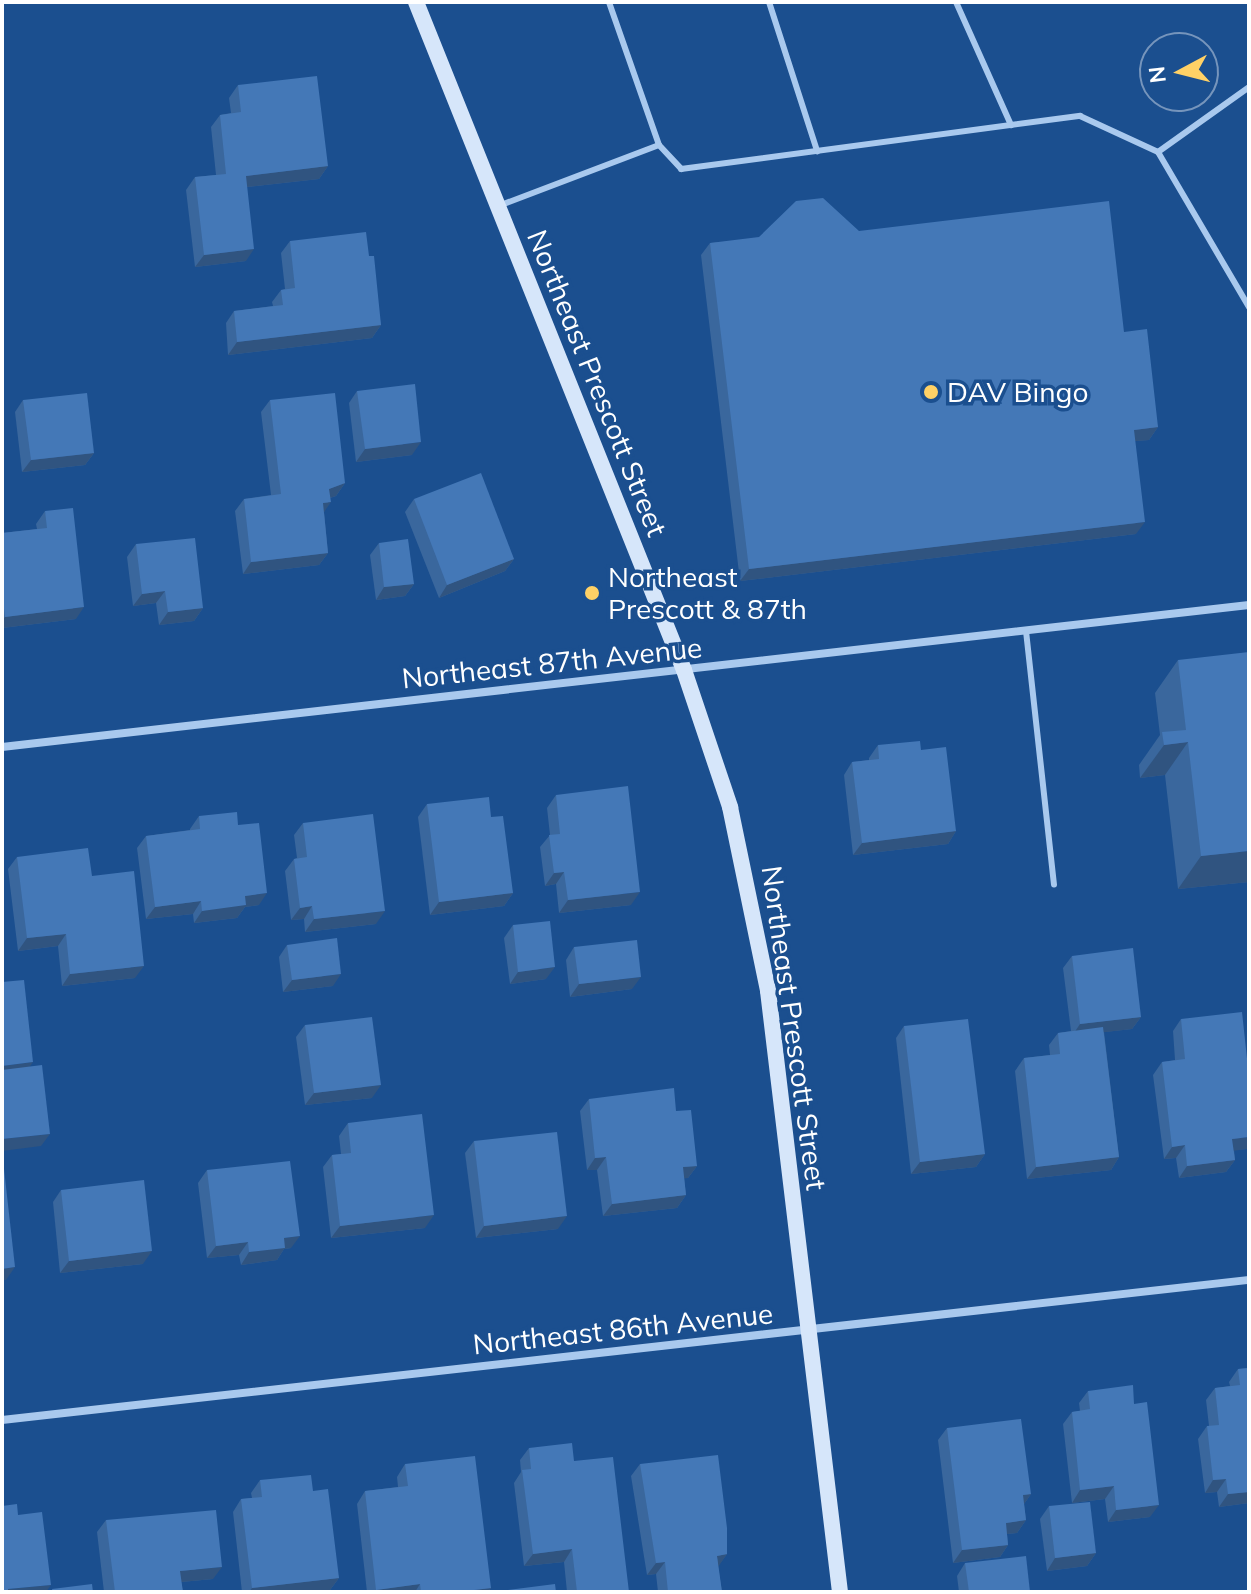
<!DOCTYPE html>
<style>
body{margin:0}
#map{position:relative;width:1251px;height:1594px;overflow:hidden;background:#1b4f8f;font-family:Mulish,sans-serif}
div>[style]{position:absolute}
.lane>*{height:6px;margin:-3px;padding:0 3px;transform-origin:3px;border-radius:3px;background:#a9c9ee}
.street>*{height:8px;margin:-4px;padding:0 4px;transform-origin:4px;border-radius:4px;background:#a9c9ee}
.secondary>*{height:16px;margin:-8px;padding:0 8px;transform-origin:8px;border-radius:8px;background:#d6e6fa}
.wall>*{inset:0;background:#3a679d}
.shaded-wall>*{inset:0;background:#305480}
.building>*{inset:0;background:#4478b7}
.dots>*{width:22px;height:22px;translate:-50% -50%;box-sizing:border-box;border:4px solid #1b4f8f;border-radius:50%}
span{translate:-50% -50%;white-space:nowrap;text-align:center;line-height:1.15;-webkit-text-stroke:7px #1b4f8f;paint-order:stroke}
.street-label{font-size:28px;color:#fff}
.poi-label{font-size:28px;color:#fff}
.left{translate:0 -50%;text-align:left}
.frame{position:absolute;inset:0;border:4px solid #fff;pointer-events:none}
.north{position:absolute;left:1139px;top:32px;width:80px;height:80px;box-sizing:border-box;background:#1b4f8f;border:2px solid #7695bc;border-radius:50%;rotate:263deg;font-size:22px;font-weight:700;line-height:32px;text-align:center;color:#fff}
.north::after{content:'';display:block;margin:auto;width:28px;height:36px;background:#ffd166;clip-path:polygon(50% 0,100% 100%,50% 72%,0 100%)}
</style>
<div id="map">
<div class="lane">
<i style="left:769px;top:2px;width:157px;rotate:72.1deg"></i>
<i style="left:956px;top:2px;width:135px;rotate:65.9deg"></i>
<i style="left:659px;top:145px;width:33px;rotate:47deg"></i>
<i style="left:681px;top:169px;width:403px;rotate:-7.6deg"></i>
<i style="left:1080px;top:116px;width:86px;rotate:24.8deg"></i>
<i style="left:1158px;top:152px;width:112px;rotate:-35.5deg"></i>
<i style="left:1158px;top:152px;width:180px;rotate:59.6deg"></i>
<i style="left:501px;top:205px;width:169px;rotate:-20.8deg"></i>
<i style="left:659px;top:145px;width:151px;rotate:-109.3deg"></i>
<i style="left:1026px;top:631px;width:255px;rotate:83.7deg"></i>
</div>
<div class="street">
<i style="left:2px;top:747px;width:1255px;rotate:-6.5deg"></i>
<i style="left:2px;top:1420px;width:1255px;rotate:-6.41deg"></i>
</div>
<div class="secondary">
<i style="left:416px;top:2px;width:720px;rotate:68.14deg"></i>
<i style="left:684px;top:670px;width:145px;rotate:71.4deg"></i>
<i style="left:730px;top:807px;width:188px;rotate:78.3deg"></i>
<i style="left:768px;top:991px;width:605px;rotate:83.17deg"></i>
</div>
<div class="wall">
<i style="clip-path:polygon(238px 85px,328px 166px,319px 179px,247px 187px,246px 261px,195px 267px,186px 190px,195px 177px,216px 175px,211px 127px,220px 115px,231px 113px,229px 98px)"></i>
<i style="clip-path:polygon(859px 231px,1124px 332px,1158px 427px,1149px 440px,1135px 441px,1136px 534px,740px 581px,701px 255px,710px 243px)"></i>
<i style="clip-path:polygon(290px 241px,369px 256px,381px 325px,372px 338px,228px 355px,226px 323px,234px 311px,273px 306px,272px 302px,281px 290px,285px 289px,281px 253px)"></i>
<i style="clip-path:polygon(357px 391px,412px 455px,356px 462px,349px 403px)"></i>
<i style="clip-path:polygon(23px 400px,94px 453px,85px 465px,22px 472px,15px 412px)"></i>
<i style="clip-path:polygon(270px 400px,345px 483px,336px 496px,330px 498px,324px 512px,328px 553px,319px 565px,243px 574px,235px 511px,244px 499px,271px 495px,261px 412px)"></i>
<i style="clip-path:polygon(414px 499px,514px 559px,505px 571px,439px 598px,405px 512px)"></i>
<i style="clip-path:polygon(45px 511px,76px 619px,2px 628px,2px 533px,37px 529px,36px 524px)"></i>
<i style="clip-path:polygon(379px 543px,414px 584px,405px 596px,376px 600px,370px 555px)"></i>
<i style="clip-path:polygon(136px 544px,203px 608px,194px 621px,159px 625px,156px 603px,133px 606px,127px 557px)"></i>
<i style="clip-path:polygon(1178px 660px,1249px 882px,1178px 889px,1165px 775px,1140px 778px,1139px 765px,1160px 735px,1155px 693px)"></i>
<i style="clip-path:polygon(878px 745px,956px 831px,948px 844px,853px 855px,844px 775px,852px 762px,869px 760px,869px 758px)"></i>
<i style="clip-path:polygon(556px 795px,631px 905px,559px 913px,556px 884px,545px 886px,540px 847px,550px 835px,547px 808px)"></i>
<i style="clip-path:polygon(427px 804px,491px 817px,513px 893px,504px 906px,430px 915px,418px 817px)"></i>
<i style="clip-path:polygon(199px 816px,238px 825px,259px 905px,245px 907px,237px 918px,194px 923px,193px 914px,146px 919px,137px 848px,146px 836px,190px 830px,190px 829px)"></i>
<i style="clip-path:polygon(303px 823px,376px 924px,305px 932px,304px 919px,291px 920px,285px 871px,294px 859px,297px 858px,294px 835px)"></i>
<i style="clip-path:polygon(17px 857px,92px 876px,135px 978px,62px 986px,58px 946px,18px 951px,8px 869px)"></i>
<i style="clip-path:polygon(513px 925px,546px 979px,510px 984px,504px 938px)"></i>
<i style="clip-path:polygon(287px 945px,333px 986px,283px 992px,279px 957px)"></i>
<i style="clip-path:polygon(574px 947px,632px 989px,570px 997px,566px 960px)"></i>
<i style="clip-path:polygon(1072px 956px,1141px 1017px,1132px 1029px,1104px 1032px,1119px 1157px,1111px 1170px,1027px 1179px,1015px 1071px,1024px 1058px,1050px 1055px,1049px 1045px,1058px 1033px,1071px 1031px,1063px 968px)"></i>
<i style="clip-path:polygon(1181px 1019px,1247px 1149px,1234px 1150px,1235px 1160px,1226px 1172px,1179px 1178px,1176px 1158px,1164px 1159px,1153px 1075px,1162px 1062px,1175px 1060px,1173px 1031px)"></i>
<i style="clip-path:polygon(305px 1025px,372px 1098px,305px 1105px,296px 1037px)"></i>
<i style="clip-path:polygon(904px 1026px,985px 1154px,976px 1167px,911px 1174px,896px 1038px)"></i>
<i style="clip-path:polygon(589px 1099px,676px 1111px,697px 1166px,688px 1178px,684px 1178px,686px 1195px,677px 1208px,603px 1216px,597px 1170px,587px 1170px,580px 1111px)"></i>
<i style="clip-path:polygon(348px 1123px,425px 1228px,331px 1238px,323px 1167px,332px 1155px,341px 1154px,339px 1136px)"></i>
<i style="clip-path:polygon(474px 1141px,558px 1229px,476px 1238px,465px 1153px)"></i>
<i style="clip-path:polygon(207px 1170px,291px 1248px,284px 1249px,277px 1260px,241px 1265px,239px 1255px,207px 1258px,198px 1183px)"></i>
<i style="clip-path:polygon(61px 1190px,143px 1264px,60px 1273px,53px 1202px)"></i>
<i style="clip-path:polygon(1249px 1368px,1249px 1503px,1219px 1507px,1217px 1492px,1205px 1493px,1198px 1439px,1207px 1426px,1209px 1426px,1206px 1400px,1215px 1388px,1230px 1386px,1229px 1382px,1238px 1369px)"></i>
<i style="clip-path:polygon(1088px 1391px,1134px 1404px,1150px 1517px,1108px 1522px,1105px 1499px,1072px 1503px,1063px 1424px,1072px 1412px,1080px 1411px,1079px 1403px)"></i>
<i style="clip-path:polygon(947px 1428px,1031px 1494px,1024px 1504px,1026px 1520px,1017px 1533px,1007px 1534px,1008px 1545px,1000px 1557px,953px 1563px,938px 1440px)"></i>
<i style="clip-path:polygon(529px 1448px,574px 1461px,629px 1592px,567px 1592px,564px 1562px,524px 1566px,514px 1483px,521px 1472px,520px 1460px)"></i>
<i style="clip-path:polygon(405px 1464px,491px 1588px,488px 1592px,367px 1592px,357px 1504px,365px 1491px,398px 1487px,397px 1477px)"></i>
<i style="clip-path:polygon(640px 1464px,727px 1554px,718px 1566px,722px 1592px,658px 1592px,656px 1574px,647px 1575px,631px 1476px)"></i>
<i style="clip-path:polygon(260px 1480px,313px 1491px,339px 1578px,330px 1590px,314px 1592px,242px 1592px,233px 1512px,241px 1499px,252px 1498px,251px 1493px)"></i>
<i style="clip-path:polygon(1049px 1506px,1096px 1553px,1087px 1566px,1047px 1571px,1040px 1519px)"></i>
<i style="clip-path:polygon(106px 1520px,213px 1579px,181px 1582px,183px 1592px,104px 1592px,97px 1532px)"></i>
<i style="clip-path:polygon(965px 1563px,1030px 1592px,959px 1592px,957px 1576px)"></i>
</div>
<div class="shaded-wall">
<i style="clip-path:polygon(328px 166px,319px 179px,238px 188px,246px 176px)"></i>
<i style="clip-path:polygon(254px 249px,246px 261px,195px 267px,204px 255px)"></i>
<i style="clip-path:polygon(381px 325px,372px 338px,228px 355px,237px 342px)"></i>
<i style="clip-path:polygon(1158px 427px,1149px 440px,1125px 442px,1134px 430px)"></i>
<i style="clip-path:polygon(421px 442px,412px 455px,356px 462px,365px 449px)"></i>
<i style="clip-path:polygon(94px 453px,85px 465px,22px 472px,31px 460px)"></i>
<i style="clip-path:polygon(345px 483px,336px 496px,320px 501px,329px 489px)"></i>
<i style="clip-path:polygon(331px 502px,322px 515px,323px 503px)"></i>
<i style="clip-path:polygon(1145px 522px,1136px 534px,740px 581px,749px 569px)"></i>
<i style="clip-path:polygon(328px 553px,319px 565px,243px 574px,251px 562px)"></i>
<i style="clip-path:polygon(514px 559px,505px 571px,439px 598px,447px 585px)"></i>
<i style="clip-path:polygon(414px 584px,405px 596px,376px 600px,384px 587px)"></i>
<i style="clip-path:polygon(165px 591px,156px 603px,133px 606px,142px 594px)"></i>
<i style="clip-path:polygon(84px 607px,76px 619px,2px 628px,2px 620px,5px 617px)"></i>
<i style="clip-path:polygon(203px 608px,194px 621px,159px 625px,168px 612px)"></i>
<i style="clip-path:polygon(1188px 742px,1165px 775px,1140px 778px,1164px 745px)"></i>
<i style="clip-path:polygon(956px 831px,948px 844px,853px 855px,862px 843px)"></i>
<i style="clip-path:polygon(1249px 851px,1249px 882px,1178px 889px,1201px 856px)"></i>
<i style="clip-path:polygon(564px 872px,556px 884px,545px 886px,554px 873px)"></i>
<i style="clip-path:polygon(640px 892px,631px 905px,559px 913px,568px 900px)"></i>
<i style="clip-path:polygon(267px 893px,259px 905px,245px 907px,237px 918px,194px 923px,202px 911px,245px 896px)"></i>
<i style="clip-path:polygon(513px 893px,504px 906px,430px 915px,439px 902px)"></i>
<i style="clip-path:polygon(201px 901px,193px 914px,146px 919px,155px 907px)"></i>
<i style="clip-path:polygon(312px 906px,304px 919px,291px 920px,300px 908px)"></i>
<i style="clip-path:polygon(385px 911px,376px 924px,305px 932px,314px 919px)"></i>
<i style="clip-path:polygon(66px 934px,58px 946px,18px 951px,27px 938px)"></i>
<i style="clip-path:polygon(144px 966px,135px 978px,62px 986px,70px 974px)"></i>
<i style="clip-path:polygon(555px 967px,546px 979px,510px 984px,518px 972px)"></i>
<i style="clip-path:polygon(341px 974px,333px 986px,283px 992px,292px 980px)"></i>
<i style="clip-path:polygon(641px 977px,632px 989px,570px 997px,579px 984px)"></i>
<i style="clip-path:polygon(1141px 1017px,1132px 1029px,1072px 1036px,1080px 1024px)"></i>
<i style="clip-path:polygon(33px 1062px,24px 1075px,2px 1077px,2px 1066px)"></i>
<i style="clip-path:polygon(381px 1085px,372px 1098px,305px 1105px,314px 1093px)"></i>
<i style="clip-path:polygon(50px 1134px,41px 1146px,2px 1151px,2px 1139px)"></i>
<i style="clip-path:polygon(1249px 1137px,1249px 1146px,1247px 1149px,1224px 1152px,1232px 1139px)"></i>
<i style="clip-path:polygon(1185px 1145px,1176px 1158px,1164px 1159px,1172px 1147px)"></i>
<i style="clip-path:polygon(985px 1154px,976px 1167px,911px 1174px,920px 1162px)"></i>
<i style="clip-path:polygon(606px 1157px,597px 1170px,587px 1170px,595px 1158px)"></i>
<i style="clip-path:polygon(1119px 1157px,1111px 1170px,1027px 1179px,1036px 1167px)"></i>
<i style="clip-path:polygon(1235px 1160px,1226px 1172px,1179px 1178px,1187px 1166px)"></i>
<i style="clip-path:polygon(697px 1166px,688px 1178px,675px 1180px,683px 1167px)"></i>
<i style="clip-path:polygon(686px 1195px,677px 1208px,603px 1216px,612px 1204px)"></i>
<i style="clip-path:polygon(434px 1215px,425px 1228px,331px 1238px,340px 1226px)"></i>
<i style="clip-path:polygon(567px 1216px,558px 1229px,476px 1238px,484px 1226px)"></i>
<i style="clip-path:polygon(300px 1236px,291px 1248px,284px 1249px,277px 1260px,241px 1265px,249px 1252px,284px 1238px)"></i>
<i style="clip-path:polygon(248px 1242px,239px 1255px,207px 1258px,216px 1246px)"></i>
<i style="clip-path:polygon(152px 1251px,143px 1264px,60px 1273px,69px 1261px)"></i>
<i style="clip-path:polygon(15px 1267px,6px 1280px,2px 1280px,2px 1269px)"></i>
<i style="clip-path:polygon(1226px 1479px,1217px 1492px,1205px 1493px,1213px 1480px)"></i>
<i style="clip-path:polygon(1114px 1486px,1105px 1499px,1072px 1503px,1080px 1490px)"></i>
<i style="clip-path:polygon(1249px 1492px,1249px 1503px,1219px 1507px,1228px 1494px)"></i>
<i style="clip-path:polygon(1031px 1494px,1022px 1507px,1023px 1495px)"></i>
<i style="clip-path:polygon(1159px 1505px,1150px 1517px,1108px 1522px,1116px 1510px)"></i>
<i style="clip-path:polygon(1026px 1520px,1017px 1533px,997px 1535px,1006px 1523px)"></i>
<i style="clip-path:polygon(1008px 1545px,1000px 1557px,953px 1563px,962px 1550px)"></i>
<i style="clip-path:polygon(572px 1549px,564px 1562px,524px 1566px,533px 1554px)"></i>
<i style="clip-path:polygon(1096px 1553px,1087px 1566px,1047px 1571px,1055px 1558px)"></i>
<i style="clip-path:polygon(727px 1554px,718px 1567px,717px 1556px)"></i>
<i style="clip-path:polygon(665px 1562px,656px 1574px,647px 1575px,656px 1563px)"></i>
<i style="clip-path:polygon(222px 1567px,213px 1579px,171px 1583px,180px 1571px)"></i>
<i style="clip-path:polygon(339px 1578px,330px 1590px,314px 1592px,249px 1592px,252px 1588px)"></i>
<i style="clip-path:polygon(420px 1584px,415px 1592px,375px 1592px,376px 1590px)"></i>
<i style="clip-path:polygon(51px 1585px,46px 1592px,6px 1592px,8px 1589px)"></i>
<i style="clip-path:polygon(491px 1588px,488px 1592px,457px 1592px)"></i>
</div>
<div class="building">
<i style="clip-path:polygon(317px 76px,328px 166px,246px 176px,254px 249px,204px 255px,195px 177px,226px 174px,220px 115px,241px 112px,238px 85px)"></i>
<i style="clip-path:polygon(823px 198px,859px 231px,1109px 201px,1124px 332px,1147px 329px,1158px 427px,1134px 430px,1145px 522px,749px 569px,710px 243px,759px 237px,796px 201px)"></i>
<i style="clip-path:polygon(366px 232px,369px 256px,374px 256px,381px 325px,237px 342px,234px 311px,283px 305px,281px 290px,295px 288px,290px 241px)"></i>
<i style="clip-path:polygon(415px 384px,421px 442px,365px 449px,357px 391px)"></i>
<i style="clip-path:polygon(87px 393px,94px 453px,31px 460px,23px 400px)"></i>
<i style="clip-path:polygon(335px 393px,345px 483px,329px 489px,331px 502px,323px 503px,328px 553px,251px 562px,244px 499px,281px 494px,270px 400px)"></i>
<i style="clip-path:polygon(481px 473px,514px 559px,447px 585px,414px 499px)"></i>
<i style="clip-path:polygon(73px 508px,84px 607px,5px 617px,2px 592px,2px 533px,47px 528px,45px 511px)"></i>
<i style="clip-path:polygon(195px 538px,203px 608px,168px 612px,165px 591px,142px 594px,136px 544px)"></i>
<i style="clip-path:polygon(408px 539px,414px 584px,384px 587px,379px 543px)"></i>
<i style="clip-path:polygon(1249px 652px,1249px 851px,1201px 856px,1188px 742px,1164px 745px,1162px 732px,1186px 730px,1178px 660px)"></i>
<i style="clip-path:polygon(920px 741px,921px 750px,946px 747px,956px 831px,862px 843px,852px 762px,879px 759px,878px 745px)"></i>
<i style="clip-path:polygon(628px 786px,640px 892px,568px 900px,564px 872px,554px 873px,549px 835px,560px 834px,556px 795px)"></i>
<i style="clip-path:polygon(489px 797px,491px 817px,503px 816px,513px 893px,439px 902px,427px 804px)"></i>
<i style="clip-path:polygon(237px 812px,238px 825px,259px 823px,267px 893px,245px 896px,246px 905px,202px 911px,201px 901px,155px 907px,146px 836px,200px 829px,199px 816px)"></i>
<i style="clip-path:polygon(373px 814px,385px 911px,314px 919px,312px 906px,300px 908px,294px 859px,307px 857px,303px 823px)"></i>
<i style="clip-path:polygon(88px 848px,92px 876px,134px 871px,144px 966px,70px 974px,66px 934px,27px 938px,17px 857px)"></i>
<i style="clip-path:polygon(550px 921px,555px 967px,518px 972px,513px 925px)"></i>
<i style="clip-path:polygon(337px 938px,341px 974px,292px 980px,287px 945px)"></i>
<i style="clip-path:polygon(637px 940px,641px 977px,579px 984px,574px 947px)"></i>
<i style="clip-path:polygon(1133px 948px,1141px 1017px,1080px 1024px,1072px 956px)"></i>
<i style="clip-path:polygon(24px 980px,33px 1062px,2px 1066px,2px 982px)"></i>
<i style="clip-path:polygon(1242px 1012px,1249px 1077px,1249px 1137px,1232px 1139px,1235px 1160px,1187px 1166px,1185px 1145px,1172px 1147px,1162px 1062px,1185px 1059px,1181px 1019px)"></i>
<i style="clip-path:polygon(372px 1017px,381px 1085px,314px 1093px,305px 1025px)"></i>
<i style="clip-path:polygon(968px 1019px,985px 1154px,920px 1162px,904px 1026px)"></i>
<i style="clip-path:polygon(1103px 1027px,1119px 1157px,1036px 1167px,1024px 1058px,1060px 1054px,1058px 1033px)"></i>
<i style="clip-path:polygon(42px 1065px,50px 1134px,2px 1139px,2px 1070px)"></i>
<i style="clip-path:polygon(674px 1088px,676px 1111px,691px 1110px,697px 1166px,683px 1167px,686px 1195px,612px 1204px,606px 1157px,595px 1158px,589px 1099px)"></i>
<i style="clip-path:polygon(422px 1114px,434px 1215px,340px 1226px,332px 1155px,351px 1153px,348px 1123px)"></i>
<i style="clip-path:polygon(557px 1132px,567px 1216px,484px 1226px,474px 1141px)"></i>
<i style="clip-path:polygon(290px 1161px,300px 1236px,284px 1238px,285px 1248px,249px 1252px,248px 1242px,216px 1246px,207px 1170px)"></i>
<i style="clip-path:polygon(2px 1169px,4px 1169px,15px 1267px,2px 1269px)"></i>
<i style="clip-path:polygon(144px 1180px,152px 1251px,69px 1261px,61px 1190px)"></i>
<i style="clip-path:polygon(1249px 1368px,1249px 1492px,1228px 1494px,1226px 1479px,1213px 1480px,1207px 1426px,1219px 1425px,1215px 1388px,1240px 1385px,1238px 1369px)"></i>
<i style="clip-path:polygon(1133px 1385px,1134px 1404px,1147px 1402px,1159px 1505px,1116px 1510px,1114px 1486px,1080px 1490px,1072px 1412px,1090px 1409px,1088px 1391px)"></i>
<i style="clip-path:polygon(1021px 1419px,1031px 1494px,1023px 1495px,1026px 1520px,1006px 1523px,1008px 1545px,962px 1550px,947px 1428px)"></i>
<i style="clip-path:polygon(572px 1443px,574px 1461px,613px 1457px,629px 1592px,577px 1592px,572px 1549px,533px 1554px,522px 1470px,531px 1469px,529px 1448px)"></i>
<i style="clip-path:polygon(718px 1455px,727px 1528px,727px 1554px,717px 1556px,722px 1592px,668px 1592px,665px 1562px,656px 1563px,640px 1464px)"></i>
<i style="clip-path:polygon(475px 1456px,491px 1588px,457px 1592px,421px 1592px,420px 1584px,376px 1590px,365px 1491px,408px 1486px,405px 1464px)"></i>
<i style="clip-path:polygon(311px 1475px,313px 1491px,328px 1489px,339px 1578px,252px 1588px,241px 1499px,262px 1497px,260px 1480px)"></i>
<i style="clip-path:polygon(1090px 1502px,1096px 1553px,1055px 1558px,1049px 1506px)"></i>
<i style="clip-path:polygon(17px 1504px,18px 1515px,42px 1512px,51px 1585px,8px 1589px,8px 1592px,2px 1592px,2px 1506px)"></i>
<i style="clip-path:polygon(216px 1510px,222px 1567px,180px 1571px,183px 1592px,115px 1592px,106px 1520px)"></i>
<i style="clip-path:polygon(1026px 1556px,1030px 1592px,969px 1592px,965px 1563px)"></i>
<i style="clip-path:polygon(92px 1584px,93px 1592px,53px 1592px,52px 1589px)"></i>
<i style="clip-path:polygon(555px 1584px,556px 1592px,500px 1592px,500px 1591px)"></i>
</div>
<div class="dots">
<i style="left:931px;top:392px;background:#ffd166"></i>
<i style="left:592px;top:593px;background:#ffd166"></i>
</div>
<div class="street-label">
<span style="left:597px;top:383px;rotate:68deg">Northeast Prescott Street</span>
<span style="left:552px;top:663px;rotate:-6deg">Northeast 87th Avenue</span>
<span style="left:794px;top:1028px;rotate:82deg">Northeast Prescott Street</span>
<span style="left:623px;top:1329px;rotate:-6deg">Northeast 86th Avenue</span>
</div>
<div class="poi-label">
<span class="left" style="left:947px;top:392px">DAV Bingo</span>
<span class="left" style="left:608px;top:593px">Northeast<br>Prescott &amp; 87th</span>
</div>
<div class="frame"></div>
<div class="north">N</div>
</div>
